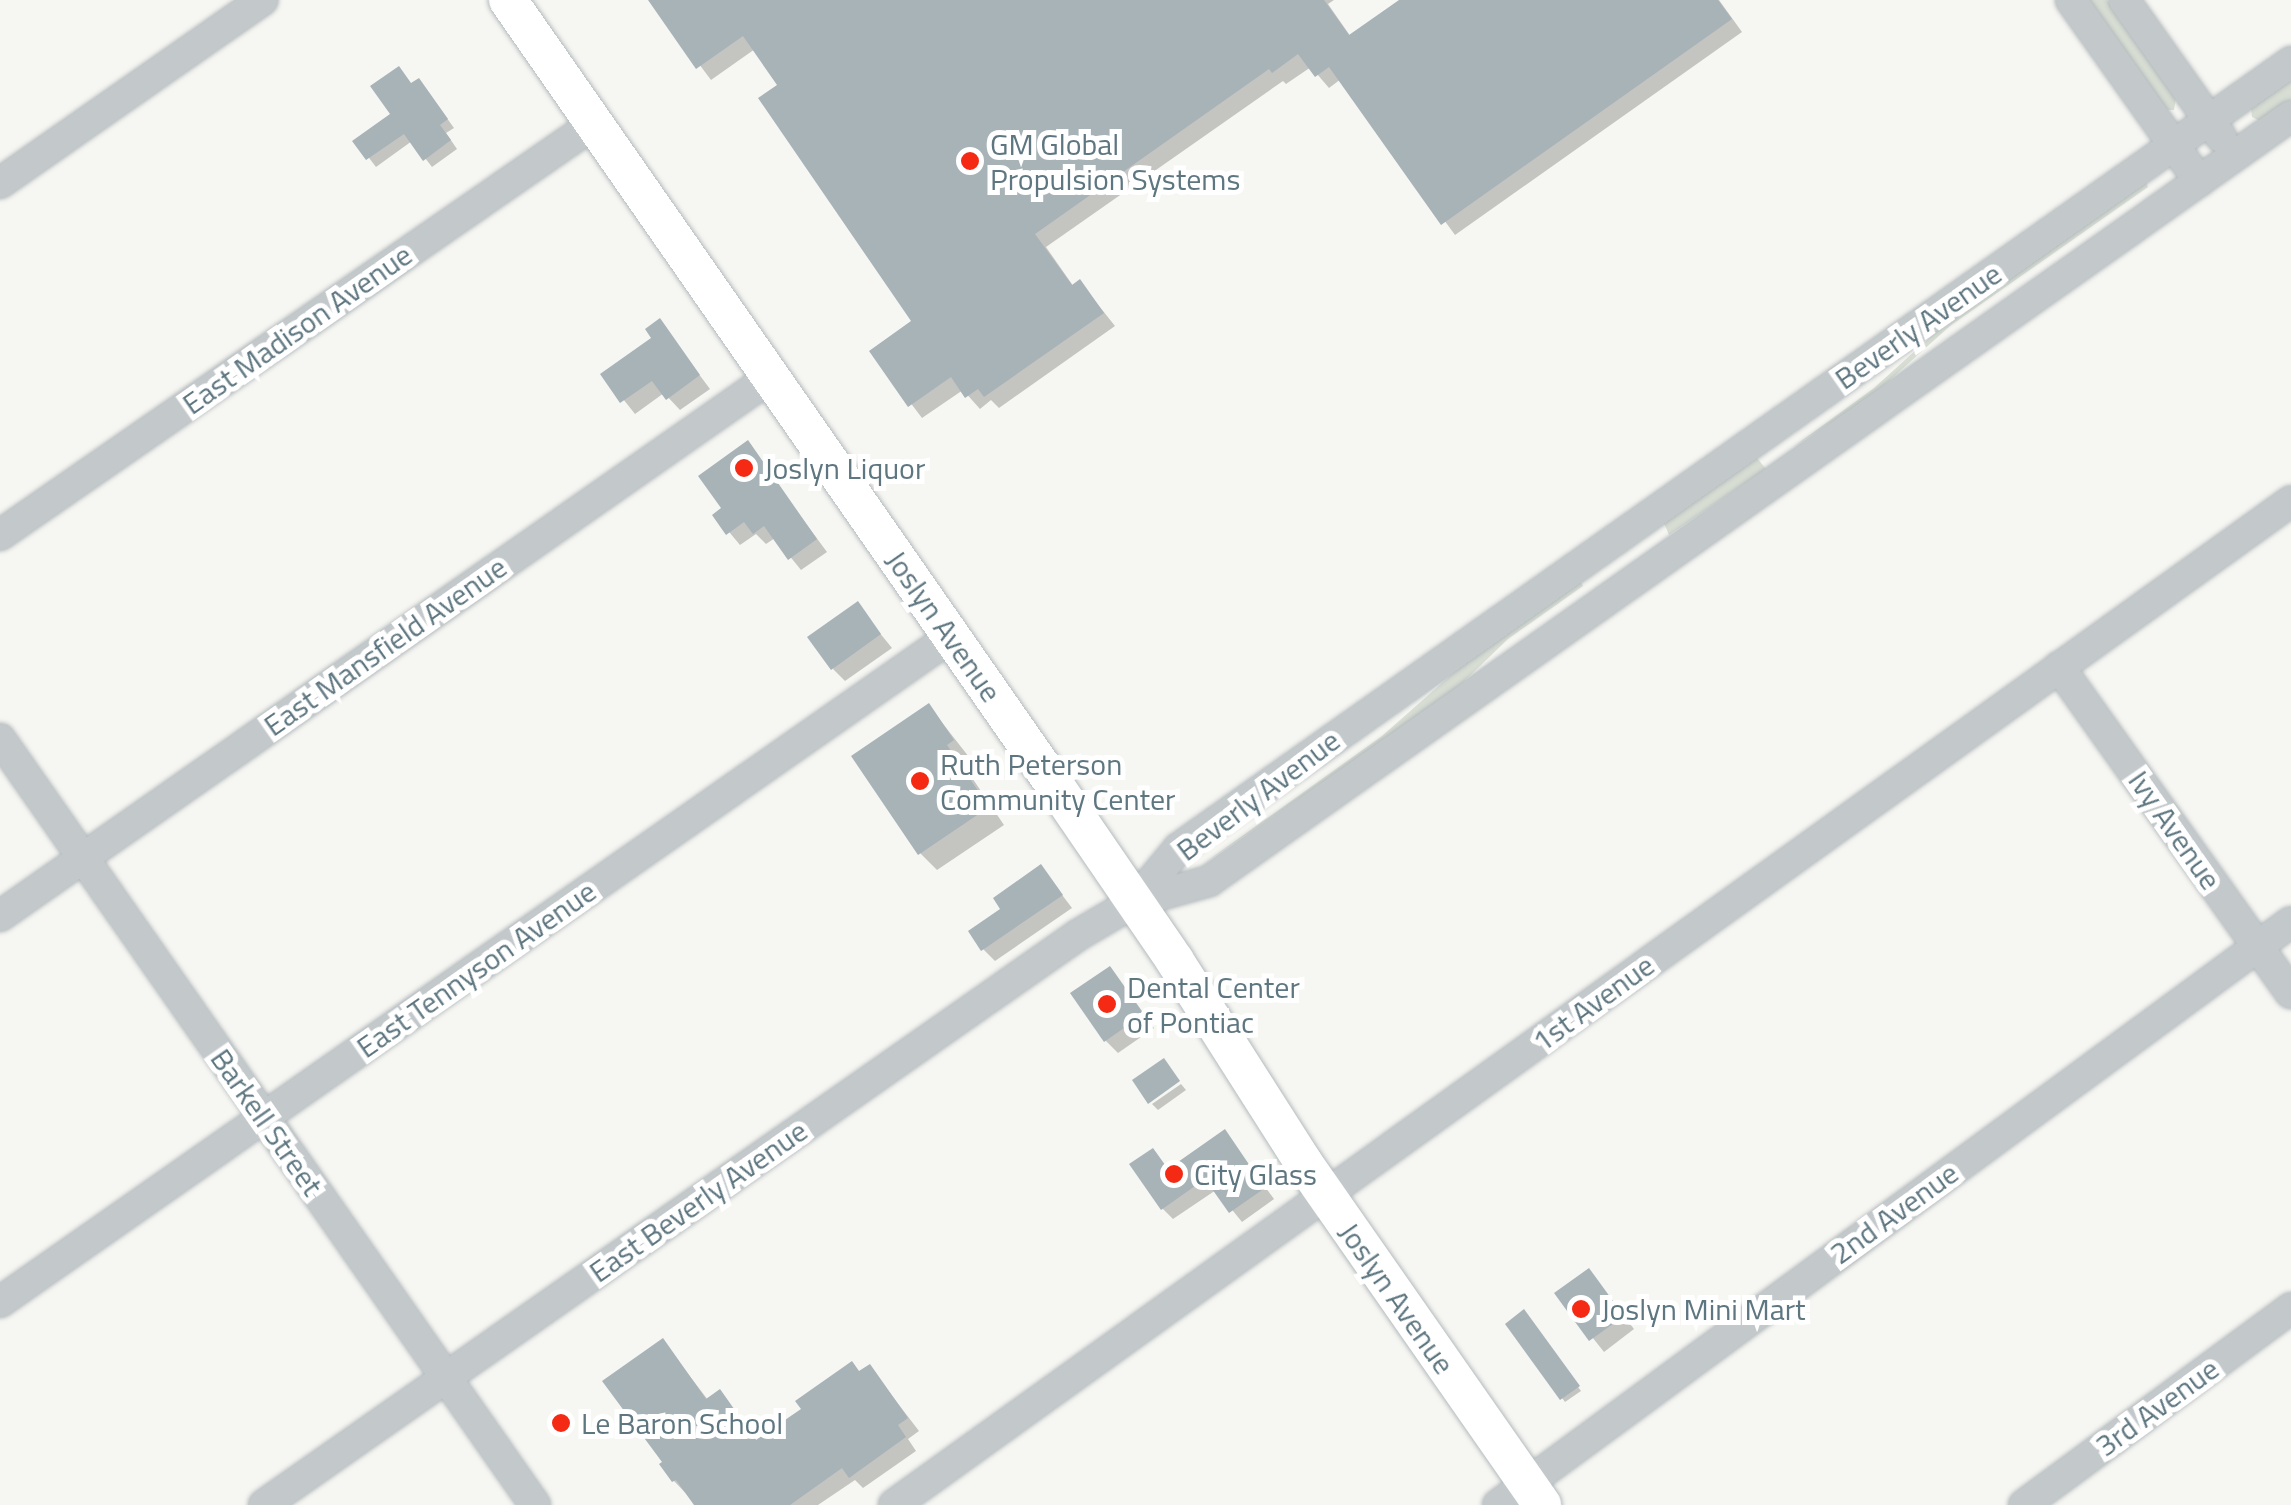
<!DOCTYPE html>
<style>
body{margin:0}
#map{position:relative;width:2291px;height:1505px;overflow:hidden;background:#f6f6f2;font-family:"Titillium Web",sans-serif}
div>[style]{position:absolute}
.green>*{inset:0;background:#d8ded3}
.shadow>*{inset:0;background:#0003}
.building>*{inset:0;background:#a7b3b7}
.roads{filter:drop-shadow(0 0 2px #b3babd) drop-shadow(0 0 2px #b3babd)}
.minor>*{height:30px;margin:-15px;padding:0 15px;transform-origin:15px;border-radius:15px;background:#c3c8cb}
.major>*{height:38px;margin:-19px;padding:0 19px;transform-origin:19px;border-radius:19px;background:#fff}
.dots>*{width:28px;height:28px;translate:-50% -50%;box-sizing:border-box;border:5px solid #fff;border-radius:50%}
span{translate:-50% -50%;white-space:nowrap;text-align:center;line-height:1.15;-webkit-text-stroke:10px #fff;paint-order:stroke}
.poi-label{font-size:30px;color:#5e7680}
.left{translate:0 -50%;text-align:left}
.street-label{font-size:30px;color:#5e7680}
</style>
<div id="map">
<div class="green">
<i style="clip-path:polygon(2087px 0,2107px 0,2176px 98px,2174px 110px,2165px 110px)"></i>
<i style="clip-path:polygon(2291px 79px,2291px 100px,2260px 121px,2252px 117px,2251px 108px)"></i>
<i style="clip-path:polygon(2146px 182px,2148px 187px,1950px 326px,1871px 397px,1793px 447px,1874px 388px,1947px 322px)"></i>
<i style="clip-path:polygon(1757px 458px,1766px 469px,1669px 535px,1664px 523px)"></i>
<i style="clip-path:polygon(1581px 582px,1583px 586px,1508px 639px,1450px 695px,1199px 867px,1382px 736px,1460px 667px)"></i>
</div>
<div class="shadow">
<i style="clip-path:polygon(651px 0,1334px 0,1328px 4px,1351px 37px,1403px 0,1719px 0,1742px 32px,1455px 235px,1341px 79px,1329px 88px,1311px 67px,1286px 84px,1283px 81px,1046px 247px,1074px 287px,1080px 282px,1115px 326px,999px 408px,991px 400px,980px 409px,963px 390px,922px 418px,872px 352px,915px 322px,780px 85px,755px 49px,711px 80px)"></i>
<i style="clip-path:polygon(412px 85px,426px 89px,454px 128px,446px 133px,457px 149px,432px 167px,412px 141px,376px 167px,356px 141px,393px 115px)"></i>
<i style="clip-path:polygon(660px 322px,710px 389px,680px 410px,664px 393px,635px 414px,604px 375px,655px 339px)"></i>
<i style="clip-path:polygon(747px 444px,827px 552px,801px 570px,775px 538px,766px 544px,756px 534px,740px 545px,715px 515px,725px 508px)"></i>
<i style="clip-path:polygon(857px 605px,892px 648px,845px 681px,833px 669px)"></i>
<i style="clip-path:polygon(929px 706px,969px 757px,962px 763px,1004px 825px,937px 870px,920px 853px)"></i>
<i style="clip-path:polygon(1041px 867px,1072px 908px,995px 961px,983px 949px,1004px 909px)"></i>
<i style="clip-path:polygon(1109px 969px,1154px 1028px,1118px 1053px,1106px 1041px)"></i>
<i style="clip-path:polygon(1181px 1084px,1186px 1090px,1158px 1110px,1152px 1104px)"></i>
<i style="clip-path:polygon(1225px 1133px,1274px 1199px,1242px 1222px,1216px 1190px,1173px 1219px,1162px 1208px,1152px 1151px,1170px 1171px)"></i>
<i style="clip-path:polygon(1589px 1272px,1634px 1329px,1604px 1352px,1558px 1294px)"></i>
<i style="clip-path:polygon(1527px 1316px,1581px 1391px,1565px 1402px,1508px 1324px)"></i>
<i style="clip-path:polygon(663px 1341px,708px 1400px,719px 1392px,758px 1442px,870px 1367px,919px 1431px,908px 1439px,916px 1451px,863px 1488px,855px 1480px,818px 1505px,697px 1505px,674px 1481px)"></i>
</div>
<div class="building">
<i style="clip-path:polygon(648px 0,1324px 0,1349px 35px,1399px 0,1718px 0,1732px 19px,1441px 225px,1329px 67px,1315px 77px,1298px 54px,1272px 73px,1269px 69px,1035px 234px,1072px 285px,1080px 279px,1104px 313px,984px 397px,978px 389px,965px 398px,951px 377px,908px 407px,869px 351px,911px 321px,758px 98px,777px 85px,743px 36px,696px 69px)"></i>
<i style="clip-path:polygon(399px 66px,411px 83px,419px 78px,448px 119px,440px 125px,451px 140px,423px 161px,404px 134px,366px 160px,352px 141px,390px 114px,370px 86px)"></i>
<i style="clip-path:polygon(660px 318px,700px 375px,666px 400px,652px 381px,620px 403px,600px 374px,651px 338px,645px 329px)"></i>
<i style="clip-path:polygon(748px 440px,817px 539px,788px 560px,764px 526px,753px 534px,744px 522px,726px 535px,712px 515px,721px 508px,698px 476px)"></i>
<i style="clip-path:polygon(858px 601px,881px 634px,831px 670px,807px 637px)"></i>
<i style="clip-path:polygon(929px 703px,954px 740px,947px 745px,989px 807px,918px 855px,851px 756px)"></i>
<i style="clip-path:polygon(1041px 864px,1063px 895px,981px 951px,968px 931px,1000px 909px,993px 898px)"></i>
<i style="clip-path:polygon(1110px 966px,1144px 1014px,1104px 1042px,1070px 993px)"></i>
<i style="clip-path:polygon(1164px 1058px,1180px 1081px,1148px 1104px,1132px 1080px)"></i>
<i style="clip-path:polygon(1225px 1129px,1265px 1188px,1229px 1213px,1205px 1179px,1161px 1210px,1129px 1164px,1153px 1148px,1168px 1169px)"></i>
<i style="clip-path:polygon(1589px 1268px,1624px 1316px,1589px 1341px,1554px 1293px)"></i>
<i style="clip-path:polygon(1524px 1309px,1580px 1386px,1560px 1400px,1505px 1324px)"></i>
<i style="clip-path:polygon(663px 1338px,706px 1399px,720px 1389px,756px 1440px,801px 1409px,795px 1401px,852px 1361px,859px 1371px,870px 1364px,908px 1418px,898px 1425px,906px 1437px,849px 1478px,842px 1468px,790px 1505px,694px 1505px,676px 1480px,672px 1482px,659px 1464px,662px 1462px,602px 1381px)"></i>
</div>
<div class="roads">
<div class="minor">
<i style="left:2071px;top:0;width:222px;rotate:54.7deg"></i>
<i style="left:2124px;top:0;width:168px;rotate:54.7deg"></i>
<i style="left:0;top:183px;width:320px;rotate:-34.9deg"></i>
<i style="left:0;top:535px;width:724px;rotate:-34.7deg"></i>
<i style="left:2059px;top:667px;width:400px;rotate:54.6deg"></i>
<i style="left:0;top:739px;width:934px;rotate:55.07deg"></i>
<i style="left:1134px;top:902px;width:70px;rotate:-50.2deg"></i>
<i style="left:1179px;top:848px;width:1362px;rotate:-35.25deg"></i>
<i style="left:0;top:916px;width:941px;rotate:-34.96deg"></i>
<i style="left:0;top:1302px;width:1162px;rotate:-34.98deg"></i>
<i style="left:264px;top:1505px;width:994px;rotate:-35deg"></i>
<i style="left:1078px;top:935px;width:65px;rotate:-30.5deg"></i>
<i style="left:1134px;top:902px;width:78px;rotate:-15.6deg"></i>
<i style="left:1209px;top:881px;width:1325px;rotate:-35.26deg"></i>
<i style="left:894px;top:1505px;width:1720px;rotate:-35.7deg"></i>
<i style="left:1498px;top:1505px;width:984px;rotate:-36.32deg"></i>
<i style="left:2024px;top:1505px;width:332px;rotate:-36.4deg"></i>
</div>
<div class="major">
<i style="left:508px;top:0;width:955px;rotate:55.15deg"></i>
<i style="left:1054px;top:784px;width:214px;rotate:55.6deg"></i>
<i style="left:1175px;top:961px;width:238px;rotate:57.5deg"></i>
<i style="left:1303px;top:1162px;width:418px;rotate:55.1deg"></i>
</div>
</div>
<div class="dots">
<i style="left:970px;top:161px;background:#f42a14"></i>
<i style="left:744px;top:468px;background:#f42a14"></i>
<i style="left:920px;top:781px;background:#f42a14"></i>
<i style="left:1107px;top:1004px;background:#f42a14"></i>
<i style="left:1174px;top:1174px;background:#f42a14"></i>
<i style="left:1581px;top:1309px;background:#f42a14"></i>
<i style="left:561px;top:1423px;background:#f42a14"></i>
</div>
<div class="poi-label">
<span class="left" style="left:990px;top:161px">GM Global<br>Propulsion Systems</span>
<span class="left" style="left:764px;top:468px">Joslyn Liquor</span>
<span class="left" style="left:940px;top:781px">Ruth Peterson<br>Community Center</span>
<span class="left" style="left:1127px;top:1004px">Dental Center<br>of Pontiac</span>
<span class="left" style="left:1194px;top:1174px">City Glass</span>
<span class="left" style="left:1601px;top:1309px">Joslyn Mini Mart</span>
<span class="left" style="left:581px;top:1423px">Le Baron School</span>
</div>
<div class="street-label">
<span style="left:1918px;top:326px;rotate:-35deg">Beverly Avenue</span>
<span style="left:297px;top:329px;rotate:-35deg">East Madison Avenue</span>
<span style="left:944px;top:626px;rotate:55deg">Joslyn Avenue</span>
<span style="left:385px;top:646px;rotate:-35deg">East Mansfield Avenue</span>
<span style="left:1258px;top:795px;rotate:-37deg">Beverly Avenue</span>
<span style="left:2175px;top:830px;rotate:55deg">Ivy Avenue</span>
<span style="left:476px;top:969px;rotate:-35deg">East Tennyson Avenue</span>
<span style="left:1593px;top:1003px;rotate:-36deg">1st Avenue</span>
<span style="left:267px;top:1122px;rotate:55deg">Barkell Street</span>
<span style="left:698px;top:1201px;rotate:-35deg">East Beverly Avenue</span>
<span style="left:1894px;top:1213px;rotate:-36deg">2nd Avenue</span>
<span style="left:1397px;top:1298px;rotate:55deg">Joslyn Avenue</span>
<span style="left:2157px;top:1407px;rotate:-36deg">3rd Avenue</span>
</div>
</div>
